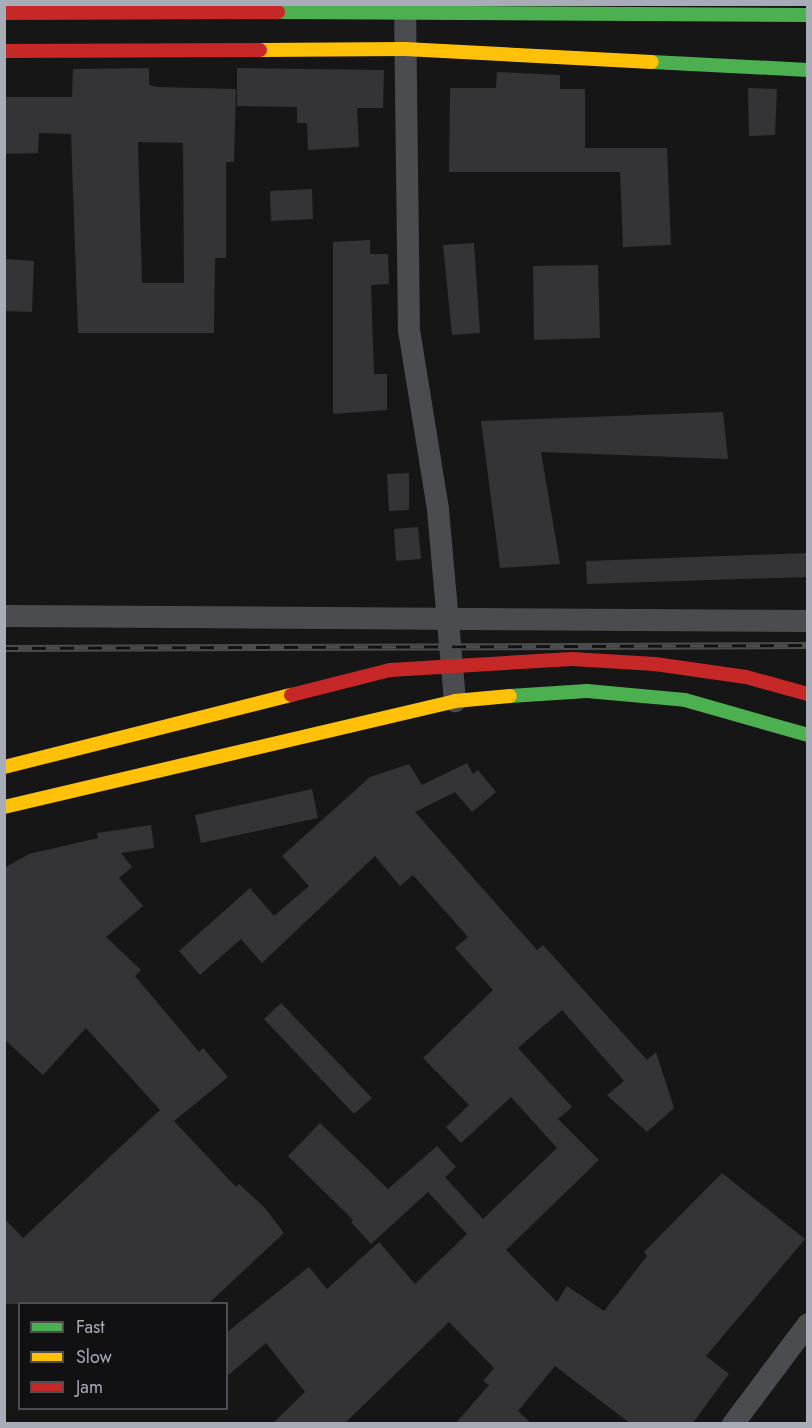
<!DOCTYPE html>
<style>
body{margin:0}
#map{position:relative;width:812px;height:1428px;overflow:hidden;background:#161616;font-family:Jost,sans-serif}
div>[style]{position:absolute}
.building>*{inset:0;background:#343436}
.street>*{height:22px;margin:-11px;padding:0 11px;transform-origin:11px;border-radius:11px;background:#4b4c4f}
.fast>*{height:14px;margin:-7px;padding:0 7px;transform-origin:7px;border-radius:7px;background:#4caf50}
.slow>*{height:14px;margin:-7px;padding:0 7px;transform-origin:7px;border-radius:7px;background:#ffc107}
.jam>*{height:14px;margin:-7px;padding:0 7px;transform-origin:7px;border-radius:7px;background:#c62828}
.rail>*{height:7px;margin-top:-3.5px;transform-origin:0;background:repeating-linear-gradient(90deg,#111012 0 14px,#4b4c4e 0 28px);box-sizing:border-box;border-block:2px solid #4b4c4e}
span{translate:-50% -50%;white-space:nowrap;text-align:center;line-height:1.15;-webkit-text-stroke:6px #111012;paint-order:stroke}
.frame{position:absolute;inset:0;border:6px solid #a8acb7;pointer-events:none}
.legend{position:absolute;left:18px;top:1302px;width:210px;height:108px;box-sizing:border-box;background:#111012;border:2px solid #4d4e54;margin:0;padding:8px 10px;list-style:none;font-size:18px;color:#a8acb7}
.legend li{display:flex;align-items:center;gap:12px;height:30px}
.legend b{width:30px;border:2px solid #4d4e54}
</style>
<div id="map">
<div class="building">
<i style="clip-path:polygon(evenodd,149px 68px,149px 85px,157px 87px,236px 89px,234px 162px,226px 162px,226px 258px,215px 258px,214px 333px,78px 333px,71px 134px,39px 133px,38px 153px,4px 154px,4px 97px,72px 97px,73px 69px,149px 68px,138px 142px,183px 143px,184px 283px,142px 283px,138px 142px)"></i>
<i style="clip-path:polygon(237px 68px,384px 70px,383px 108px,357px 108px,359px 147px,308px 150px,307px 123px,297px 123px,297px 107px,237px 106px)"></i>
<i style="clip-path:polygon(497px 72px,560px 75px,560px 89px,585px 89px,585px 148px,667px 148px,671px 245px,623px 247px,620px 172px,449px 172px,450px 88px,496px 88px)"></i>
<i style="clip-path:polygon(748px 88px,777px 89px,775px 135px,749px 136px)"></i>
<i style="clip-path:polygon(312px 189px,313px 219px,271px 221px,270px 191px)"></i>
<i style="clip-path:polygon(370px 240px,370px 254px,388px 254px,389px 284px,371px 285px,374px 374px,387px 374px,387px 410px,333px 414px,333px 242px)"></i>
<i style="clip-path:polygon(474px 243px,480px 333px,452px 335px,443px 245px)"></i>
<i style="clip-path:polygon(4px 259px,34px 261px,32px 312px,4px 311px)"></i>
<i style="clip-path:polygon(598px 265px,600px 338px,534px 340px,533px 266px)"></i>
<i style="clip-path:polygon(723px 412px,728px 459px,541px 452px,560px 564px,500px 568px,481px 421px)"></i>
<i style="clip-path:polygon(409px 473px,409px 510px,389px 511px,387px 474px)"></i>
<i style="clip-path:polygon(418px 527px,421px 559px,396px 561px,394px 529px)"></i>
<i style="clip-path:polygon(807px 553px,807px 577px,587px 584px,586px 561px)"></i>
<i style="clip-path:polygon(467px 763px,473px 774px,478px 770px,496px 792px,472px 812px,455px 792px,415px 812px,537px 950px,543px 945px,647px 1060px,656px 1052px,674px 1108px,647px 1132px,607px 1095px,624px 1081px,562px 1010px,518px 1048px,572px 1107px,558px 1119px,599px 1160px,506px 1250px,557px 1302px,567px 1286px,604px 1311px,647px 1256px,644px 1252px,722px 1173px,805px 1239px,706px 1356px,729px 1374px,692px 1424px,631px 1424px,555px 1366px,518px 1411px,532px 1424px,455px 1424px,489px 1385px,483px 1381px,494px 1368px,449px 1322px,344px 1424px,272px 1424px,305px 1392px,266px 1343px,226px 1377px,226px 1333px,309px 1267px,327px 1289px,379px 1242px,415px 1284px,467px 1234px,428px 1192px,371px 1244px,351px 1222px,353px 1220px,288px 1156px,320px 1123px,388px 1189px,437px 1146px,456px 1167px,445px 1177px,483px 1219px,557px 1148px,511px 1097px,461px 1143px,446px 1127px,469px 1105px,423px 1058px,493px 990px,455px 948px,468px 937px,413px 875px,400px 886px,375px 856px,262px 963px,241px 939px,200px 975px,179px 951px,250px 888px,274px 916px,309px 886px,282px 856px,370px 777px,409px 764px,422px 785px)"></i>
<i style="clip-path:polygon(312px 789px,318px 818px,201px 843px,195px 815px)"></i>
<i style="clip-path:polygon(151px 825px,154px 848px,121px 853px,132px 867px,119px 878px,143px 906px,106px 937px,141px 970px,135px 976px,199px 1052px,203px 1048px,228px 1077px,174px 1121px,236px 1187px,239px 1184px,265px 1208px,284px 1233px,208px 1304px,4px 1304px,4px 1218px,23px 1238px,160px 1110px,86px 1028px,43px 1075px,4px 1039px,4px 868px,29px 854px,98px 838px,97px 833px)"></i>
<i style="clip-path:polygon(281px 1003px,372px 1098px,354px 1114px,264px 1019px)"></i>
</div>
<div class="street">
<i style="left:405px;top:4px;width:326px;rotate:89.3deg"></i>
<i style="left:409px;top:330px;width:182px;rotate:80.8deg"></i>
<i style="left:438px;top:510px;width:192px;rotate:84.9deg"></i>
<i style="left:4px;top:616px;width:804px;rotate:0.36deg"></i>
<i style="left:733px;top:1424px;width:125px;rotate:-53.1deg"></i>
</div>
<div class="fast">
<i style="left:278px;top:12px;width:530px;rotate:0.32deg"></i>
<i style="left:652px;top:62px;width:156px;rotate:2.9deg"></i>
<i style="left:510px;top:696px;width:77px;rotate:-3.7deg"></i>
<i style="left:587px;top:691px;width:98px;rotate:5.2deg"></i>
<i style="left:685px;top:700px;width:128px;rotate:15.9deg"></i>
</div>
<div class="slow">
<i style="left:260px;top:50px;width:145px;rotate:-0.4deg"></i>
<i style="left:405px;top:49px;width:247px;rotate:3deg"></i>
<i style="left:4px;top:767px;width:296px;rotate:-14.1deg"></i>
<i style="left:4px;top:807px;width:463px;rotate:-13.2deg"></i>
<i style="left:455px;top:701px;width:55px;rotate:-5.2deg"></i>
</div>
<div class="jam">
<i style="left:4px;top:13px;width:274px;rotate:-0.2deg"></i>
<i style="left:4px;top:51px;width:256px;rotate:-0.2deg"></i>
<i style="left:291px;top:695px;width:102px;rotate:-14.2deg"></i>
<i style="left:390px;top:670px;width:182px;rotate:-3.5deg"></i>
<i style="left:572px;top:659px;width:83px;rotate:3.4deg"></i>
<i style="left:655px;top:664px;width:92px;rotate:8.1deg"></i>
<i style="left:746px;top:677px;width:64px;rotate:15.3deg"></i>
</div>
<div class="rail">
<i style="left:4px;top:648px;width:804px;rotate:-0.21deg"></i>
</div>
<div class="frame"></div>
<ul class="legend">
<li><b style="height:8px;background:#4caf50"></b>Fast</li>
<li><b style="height:8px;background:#ffc107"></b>Slow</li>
<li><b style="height:8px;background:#c62828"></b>Jam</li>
</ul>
</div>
